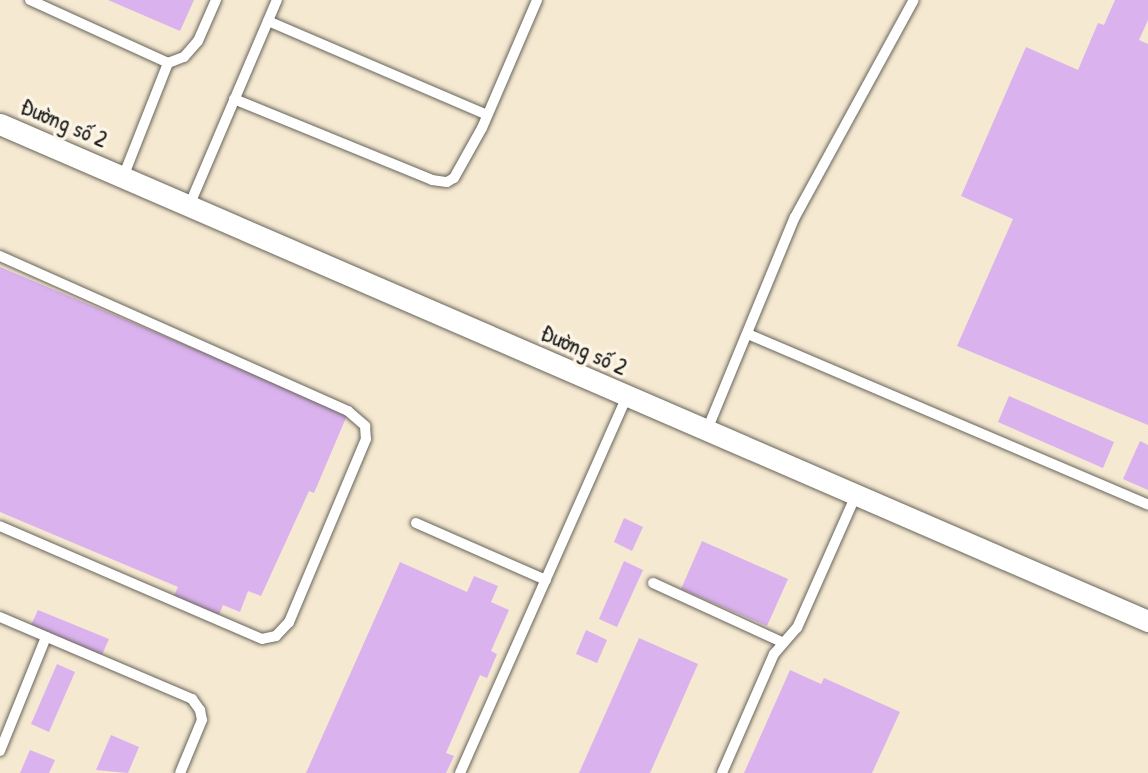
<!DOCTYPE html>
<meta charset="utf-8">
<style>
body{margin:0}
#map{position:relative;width:1148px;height:773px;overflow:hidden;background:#f5e9d1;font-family:"Patrick Hand",sans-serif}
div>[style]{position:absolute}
.building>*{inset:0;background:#dab2ee}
.roads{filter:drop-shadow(0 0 2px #68645b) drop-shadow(0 0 2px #68645b)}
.service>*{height:10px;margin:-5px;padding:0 5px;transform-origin:5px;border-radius:5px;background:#fff}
.minor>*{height:21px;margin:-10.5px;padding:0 10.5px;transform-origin:10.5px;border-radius:10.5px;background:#fff}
span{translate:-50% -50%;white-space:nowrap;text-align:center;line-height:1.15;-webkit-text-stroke:7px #fcf5e5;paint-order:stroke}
.street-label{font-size:23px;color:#1c1c1c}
</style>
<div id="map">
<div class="building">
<i style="clip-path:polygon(108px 0,194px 0,180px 31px)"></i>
<i style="clip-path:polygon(1115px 0,1148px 0,1148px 20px,1139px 40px,1148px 44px,1148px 425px,957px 346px,1013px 219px,961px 196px,1026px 47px,1078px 70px,1098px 23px,1104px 25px)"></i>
<i style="clip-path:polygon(0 267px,348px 413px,314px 493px,309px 491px,261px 596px,248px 591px,240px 612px,223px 605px,218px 617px,173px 598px,178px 587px,0 512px)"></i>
<i style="clip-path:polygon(1009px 396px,1114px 442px,1103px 468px,998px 422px)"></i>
<i style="clip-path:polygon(1140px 441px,1148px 445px,1148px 490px,1123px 479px)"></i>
<i style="clip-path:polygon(624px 518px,643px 527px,632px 551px,614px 542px)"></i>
<i style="clip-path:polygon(702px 541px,788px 579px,767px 626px,681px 589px)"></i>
<i style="clip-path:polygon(624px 561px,643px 570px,617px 627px,599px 619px)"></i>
<i style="clip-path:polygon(400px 562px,467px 592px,474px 576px,498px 586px,491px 602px,509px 610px,491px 651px,497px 654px,487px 678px,480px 675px,446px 753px,454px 756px,446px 773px,306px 773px)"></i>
<i style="clip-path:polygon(38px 610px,109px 639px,101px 657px,30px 627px)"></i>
<i style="clip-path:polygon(586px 630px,607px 640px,597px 663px,576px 654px)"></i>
<i style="clip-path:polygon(639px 638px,698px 664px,650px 773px,579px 773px)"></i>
<i style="clip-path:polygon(57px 664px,75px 672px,49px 732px,31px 724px)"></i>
<i style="clip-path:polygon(790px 670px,821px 684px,824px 678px,900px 712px,872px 773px,744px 773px)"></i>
<i style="clip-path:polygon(111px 735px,139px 747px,128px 773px,96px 770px)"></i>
<i style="clip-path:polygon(30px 750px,55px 760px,49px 773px,20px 773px)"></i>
</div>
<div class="roads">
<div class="service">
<i style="left:30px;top:0;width:152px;rotate:24.5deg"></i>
<i style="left:168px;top:63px;width:123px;rotate:111.5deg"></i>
<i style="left:268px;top:21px;width:238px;rotate:23.2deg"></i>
<i style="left:168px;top:63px;width:17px;rotate:-21deg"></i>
<i style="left:184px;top:57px;width:21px;rotate:-49deg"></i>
<i style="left:198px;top:41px;width:45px;rotate:-66.3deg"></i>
<i style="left:234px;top:99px;width:214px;rotate:22.2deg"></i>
<i style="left:432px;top:180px;width:15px;rotate:8deg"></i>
<i style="left:447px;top:182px;width:8px;rotate:-30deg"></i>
<i style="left:454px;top:178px;width:57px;rotate:-60.8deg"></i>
<i style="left:482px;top:128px;width:139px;rotate:-66.7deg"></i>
<i style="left:189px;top:206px;width:224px;rotate:-66.9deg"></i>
<i style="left:0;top:256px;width:381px;rotate:24deg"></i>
<i style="left:348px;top:411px;width:23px;rotate:41deg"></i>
<i style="left:365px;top:426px;width:13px;rotate:86deg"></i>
<i style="left:366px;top:439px;width:199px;rotate:112.8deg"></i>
<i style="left:289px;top:622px;width:19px;rotate:133deg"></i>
<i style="left:276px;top:636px;width:14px;rotate:168deg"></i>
<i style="left:262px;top:639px;width:285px;rotate:-156.7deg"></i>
<i style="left:748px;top:334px;width:435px;rotate:23.1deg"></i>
<i style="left:707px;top:430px;width:230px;rotate:-67.6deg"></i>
<i style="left:795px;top:217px;width:247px;rotate:-61.3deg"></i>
<i style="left:416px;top:523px;width:142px;rotate:23.7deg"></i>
<i style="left:653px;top:583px;width:142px;rotate:24.6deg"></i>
<i style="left:0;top:617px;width:209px;rotate:23.1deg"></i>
<i style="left:192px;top:699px;width:14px;rotate:54deg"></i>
<i style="left:200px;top:710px;width:10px;rotate:79deg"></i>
<i style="left:202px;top:720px;width:57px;rotate:112.5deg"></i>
<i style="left:0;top:751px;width:123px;rotate:-68deg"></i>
<i style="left:460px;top:773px;width:411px;rotate:-66.1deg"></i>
<i style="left:722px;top:773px;width:130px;rotate:-66.4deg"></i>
<i style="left:774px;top:654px;width:35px;rotate:-49deg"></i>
<i style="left:797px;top:628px;width:145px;rotate:-66.1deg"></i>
</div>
<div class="minor">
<i style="left:0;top:124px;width:1251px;rotate:23.41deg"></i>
</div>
</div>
<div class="street-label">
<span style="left:64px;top:123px;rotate:23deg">Đường số 2</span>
<span style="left:584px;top:350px;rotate:24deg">Đường số 2</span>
</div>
</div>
